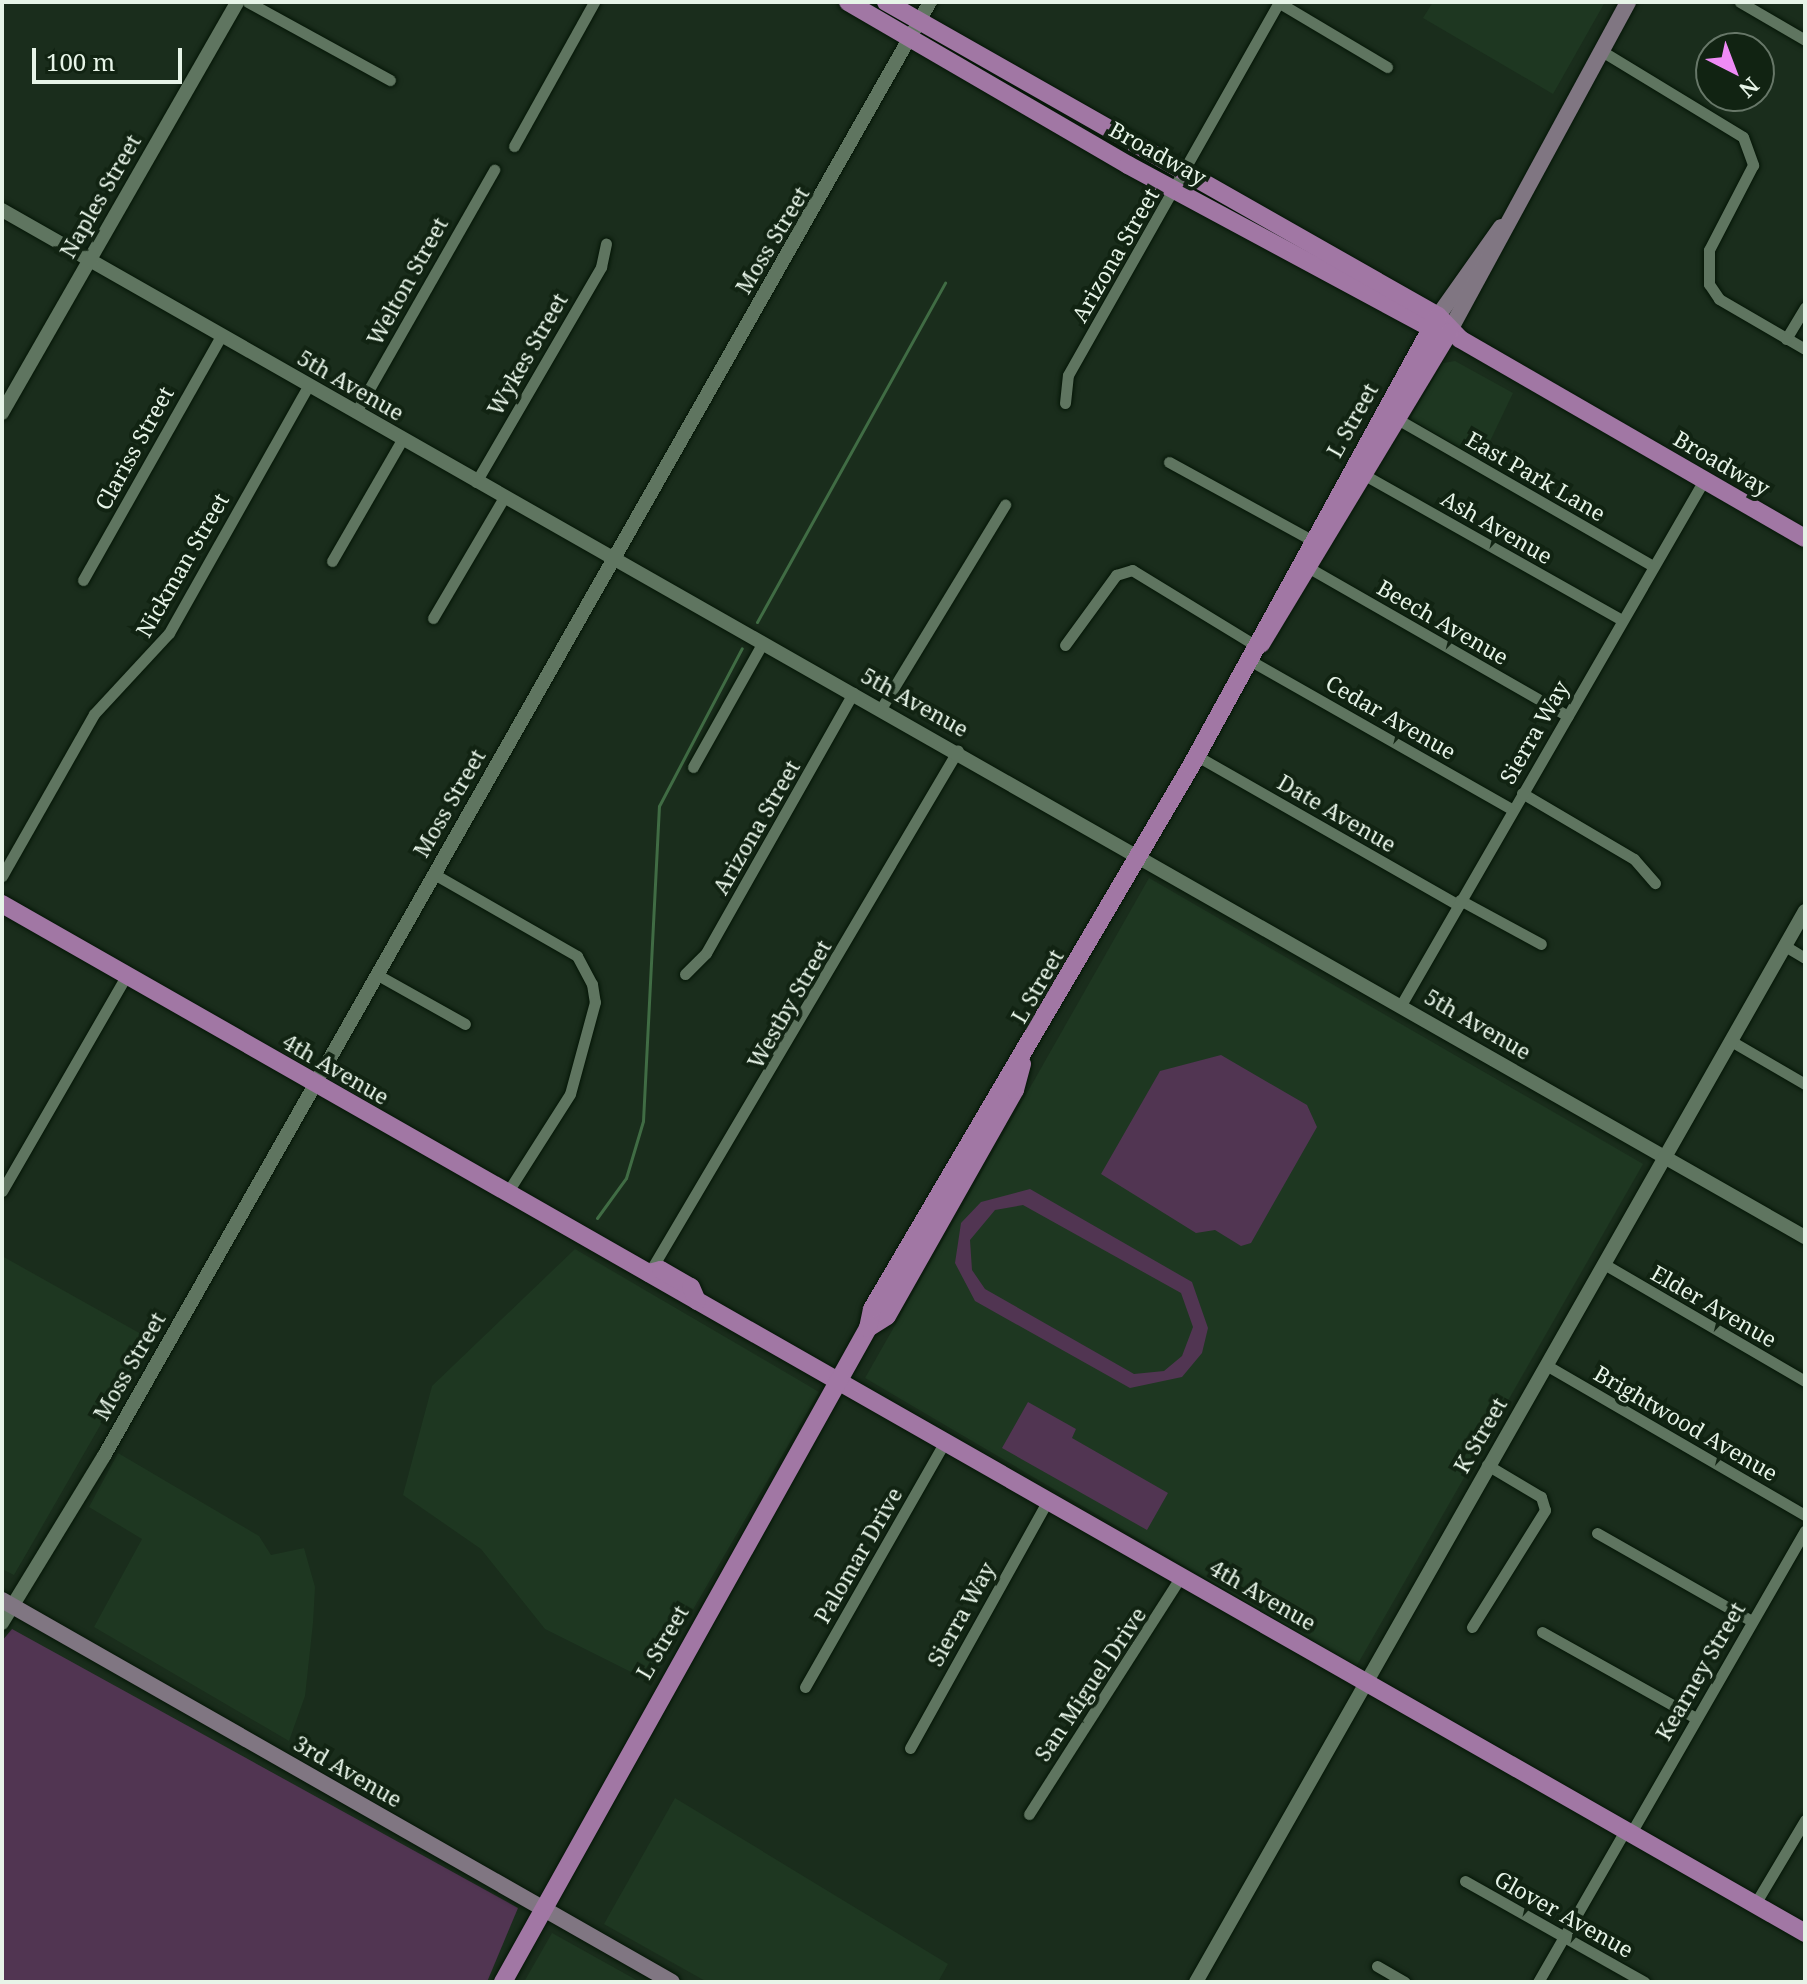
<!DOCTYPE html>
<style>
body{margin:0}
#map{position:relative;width:1807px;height:1984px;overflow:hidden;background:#1a2d1c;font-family:"Noto Serif",serif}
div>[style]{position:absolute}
.built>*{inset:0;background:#1e3721}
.green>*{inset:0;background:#513552}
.stream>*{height:3px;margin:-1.5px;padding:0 1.5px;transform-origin:1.5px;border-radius:1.5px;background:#406c44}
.roads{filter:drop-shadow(0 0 2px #041506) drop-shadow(0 0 2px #041506)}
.minor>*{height:11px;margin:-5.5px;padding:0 5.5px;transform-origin:5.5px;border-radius:5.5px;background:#5f7560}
.tertiary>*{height:14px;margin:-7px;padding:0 7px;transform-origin:7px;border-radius:7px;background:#5f7560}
.secondary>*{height:16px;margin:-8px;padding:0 8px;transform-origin:8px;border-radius:8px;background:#807682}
.primary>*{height:18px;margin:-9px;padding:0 9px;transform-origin:9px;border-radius:9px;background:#a177a4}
span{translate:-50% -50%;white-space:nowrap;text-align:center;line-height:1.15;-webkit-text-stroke:8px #112312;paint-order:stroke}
.street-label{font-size:22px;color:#e7f4e8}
.frame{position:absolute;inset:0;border:4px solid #e7f4e8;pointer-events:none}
.north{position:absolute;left:1695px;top:32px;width:80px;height:80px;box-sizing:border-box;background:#112312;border:2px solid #677768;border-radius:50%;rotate:138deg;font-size:22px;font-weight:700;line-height:32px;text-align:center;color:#e7f4e8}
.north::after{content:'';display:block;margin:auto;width:28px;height:36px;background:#ef8bf6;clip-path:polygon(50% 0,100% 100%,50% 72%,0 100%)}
.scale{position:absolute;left:32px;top:48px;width:150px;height:36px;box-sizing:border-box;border:4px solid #e7f4e8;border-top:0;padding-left:10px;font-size:24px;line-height:28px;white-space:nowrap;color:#e7f4e8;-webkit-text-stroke:6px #112312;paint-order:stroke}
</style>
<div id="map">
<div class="built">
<i style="clip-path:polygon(1433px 2px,1605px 2px,1553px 94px,1423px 18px)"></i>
<i style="clip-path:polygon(1455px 361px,1513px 393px,1481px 460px,1410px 419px,1443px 363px)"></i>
<i style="clip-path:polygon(1149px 878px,1643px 1164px,1356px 1667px,865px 1378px)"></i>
<i style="clip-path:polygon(575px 1249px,819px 1392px,651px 1682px,545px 1629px,481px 1549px,403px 1495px,432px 1386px)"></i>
<i style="clip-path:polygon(2px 1256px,150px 1339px,14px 1575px,2px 1569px)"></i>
<i style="clip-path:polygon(118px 1453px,259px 1536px,271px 1555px,304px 1548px,315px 1587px,313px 1623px,305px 1696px,289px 1741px,94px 1627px,142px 1539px,89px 1507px)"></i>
<i style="clip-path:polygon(675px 1798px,948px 1964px,938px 1982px,707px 1982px,604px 1924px)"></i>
<i style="clip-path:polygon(552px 1933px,640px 1982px,524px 1982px)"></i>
</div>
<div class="green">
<i style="clip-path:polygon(1221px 1055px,1307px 1105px,1317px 1127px,1251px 1243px,1241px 1246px,1215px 1230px,1196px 1233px,1101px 1174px,1160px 1071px)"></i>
<i style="clip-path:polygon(evenodd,1030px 1189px,1192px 1282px,1208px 1328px,1202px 1353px,1182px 1377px,1130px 1388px,975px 1301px,955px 1263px,961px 1223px,981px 1202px,1030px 1189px,1023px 1205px,1181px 1293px,1193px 1327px,1182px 1356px,1164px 1371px,1134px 1374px,985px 1289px,972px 1270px,970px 1240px,995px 1210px,1023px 1205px)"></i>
<i style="clip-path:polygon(1028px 1402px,1076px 1429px,1072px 1438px,1168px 1493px,1147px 1530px,1002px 1448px)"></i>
<i style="clip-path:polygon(12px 1629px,518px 1908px,487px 1982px,2px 1982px,2px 1641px)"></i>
</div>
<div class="stream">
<i style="left:757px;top:622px;width:388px;rotate:-61deg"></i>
<i style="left:597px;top:1218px;width:49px;rotate:-54.1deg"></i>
<i style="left:626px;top:1178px;width:59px;rotate:-73.4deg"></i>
<i style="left:643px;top:1121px;width:315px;rotate:-87.1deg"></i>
<i style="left:659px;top:806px;width:178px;rotate:-62.3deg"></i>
</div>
<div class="roads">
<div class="minor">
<i style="left:248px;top:2px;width:162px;rotate:28.8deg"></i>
<i style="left:1278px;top:2px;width:127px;rotate:30.8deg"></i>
<i style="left:1740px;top:2px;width:75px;rotate:30.3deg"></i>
<i style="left:1600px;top:50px;width:167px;rotate:31.3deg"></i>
<i style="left:1743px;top:137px;width:30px;rotate:70deg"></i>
<i style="left:1753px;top:165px;width:96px;rotate:117.4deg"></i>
<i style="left:1709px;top:250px;width:34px;rotate:90deg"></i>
<i style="left:1709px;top:284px;width:18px;rotate:56deg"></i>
<i style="left:1719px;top:299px;width:99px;rotate:30.2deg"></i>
<i style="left:514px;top:146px;width:165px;rotate:-60.9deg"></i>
<i style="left:1786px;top:339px;width:37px;rotate:-59deg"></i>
<i style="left:1065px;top:403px;width:28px;rotate:-84deg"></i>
<i style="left:1068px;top:375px;width:429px;rotate:-60.5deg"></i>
<i style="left:356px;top:412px;width:279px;rotate:-60.3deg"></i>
<i style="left:1399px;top:420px;width:293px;rotate:29.9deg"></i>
<i style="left:1169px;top:462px;width:171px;rotate:28.7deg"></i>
<i style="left:1361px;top:473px;width:300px;rotate:29.4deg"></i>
<i style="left:476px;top:482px;width:249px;rotate:-59.8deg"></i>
<i style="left:601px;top:267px;width:24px;rotate:-78deg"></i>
<i style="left:332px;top:561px;width:140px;rotate:-60deg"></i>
<i style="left:1304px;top:565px;width:304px;rotate:29.8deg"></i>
<i style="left:83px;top:580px;width:280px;rotate:-60.5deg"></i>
<i style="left:433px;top:618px;width:142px;rotate:-59.5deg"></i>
<i style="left:1065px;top:645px;width:87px;rotate:-53.9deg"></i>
<i style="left:1116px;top:575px;width:17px;rotate:-17deg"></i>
<i style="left:1132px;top:570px;width:148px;rotate:31.4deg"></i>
<i style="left:1251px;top:661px;width:299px;rotate:29.6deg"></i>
<i style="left:882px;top:707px;width:237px;rotate:-58.7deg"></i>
<i style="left:1197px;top:756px;width:301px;rotate:29.7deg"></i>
<i style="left:693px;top:767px;width:141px;rotate:-60.7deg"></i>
<i style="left:1522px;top:793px;width:130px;rotate:30.5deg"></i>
<i style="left:1634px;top:859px;width:32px;rotate:49deg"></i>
<i style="left:434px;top:874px;width:165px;rotate:29.8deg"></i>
<i style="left:577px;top:956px;width:32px;rotate:62deg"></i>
<i style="left:592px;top:984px;width:18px;rotate:81deg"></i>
<i style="left:595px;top:1002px;width:95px;rotate:105.2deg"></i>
<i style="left:570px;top:1094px;width:117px;rotate:122.5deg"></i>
<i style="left:2px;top:876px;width:186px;rotate:-60.4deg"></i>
<i style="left:94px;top:714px;width:110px;rotate:-47.2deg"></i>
<i style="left:169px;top:633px;width:283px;rotate:-60.6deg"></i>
<i style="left:1460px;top:900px;width:92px;rotate:28.5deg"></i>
<i style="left:1785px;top:946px;width:23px;rotate:31deg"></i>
<i style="left:376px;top:974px;width:102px;rotate:29.3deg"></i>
<i style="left:685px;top:974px;width:30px;rotate:-45deg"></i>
<i style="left:706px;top:953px;width:299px;rotate:-60.5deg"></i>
<i style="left:1401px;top:1005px;width:606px;rotate:-60.01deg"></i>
<i style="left:1731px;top:1041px;width:86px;rotate:30.2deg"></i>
<i style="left:2px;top:1191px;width:248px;rotate:-60deg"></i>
<i style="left:1604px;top:1264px;width:233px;rotate:30.2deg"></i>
<i style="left:649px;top:1273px;width:607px;rotate:-59.42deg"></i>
<i style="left:1546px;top:1365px;width:299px;rotate:30.1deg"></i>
<i style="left:1597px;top:1533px;width:178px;rotate:29.6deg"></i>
<i style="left:1472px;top:1627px;width:138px;rotate:-58deg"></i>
<i style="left:1545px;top:1510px;width:14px;rotate:-107deg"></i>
<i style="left:1541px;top:1497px;width:63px;rotate:-149.3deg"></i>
<i style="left:1542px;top:1632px;width:176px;rotate:29.2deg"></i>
<i style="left:805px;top:1687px;width:282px;rotate:-60.3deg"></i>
<i style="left:910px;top:1748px;width:284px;rotate:-60.9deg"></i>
<i style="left:1029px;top:1814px;width:282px;rotate:-57.4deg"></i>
<i style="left:1631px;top:1833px;width:349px;rotate:-60.1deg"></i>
<i style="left:1465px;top:1881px;width:206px;rotate:29.4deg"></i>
<i style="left:1755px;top:1904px;width:98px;rotate:-59.2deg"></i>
<i style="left:1377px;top:1966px;width:32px;rotate:30deg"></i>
<i style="left:1538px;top:1982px;width:177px;rotate:-60.1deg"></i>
</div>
<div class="tertiary">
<i style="left:2px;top:210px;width:2075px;rotate:29.67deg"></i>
<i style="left:2px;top:413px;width:473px;rotate:-60.2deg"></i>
<i style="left:2px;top:1623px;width:196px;rotate:-58.6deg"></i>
<i style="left:104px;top:1456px;width:1672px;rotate:-60.4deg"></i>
<i style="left:1196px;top:1982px;width:1232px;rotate:-60.38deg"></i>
</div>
<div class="secondary">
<i style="left:1438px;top:316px;width:109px;rotate:-54.7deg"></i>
<i style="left:1449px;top:332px;width:375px;rotate:-61.5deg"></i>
<i style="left:2px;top:1600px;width:771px;rotate:29.69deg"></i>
</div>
<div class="primary">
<i style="left:848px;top:2px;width:324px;rotate:30.2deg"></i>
<i style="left:1128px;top:165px;width:352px;rotate:28.3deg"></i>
<i style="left:886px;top:2px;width:635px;rotate:29.63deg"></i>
<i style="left:1438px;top:316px;width:32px;rotate:46deg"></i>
<i style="left:1460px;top:339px;width:398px;rotate:30deg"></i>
<i style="left:1261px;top:644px;width:364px;rotate:-58.9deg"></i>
<i style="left:2px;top:904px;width:2076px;rotate:29.71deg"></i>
<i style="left:649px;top:1273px;width:12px;rotate:-14deg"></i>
<i style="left:661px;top:1270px;width:34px;rotate:30deg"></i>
<i style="left:691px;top:1287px;width:15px;rotate:67deg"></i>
<i style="left:868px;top:1328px;width:22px;rotate:-32deg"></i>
<i style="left:887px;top:1316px;width:260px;rotate:-60.5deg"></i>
<i style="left:1015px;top:1090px;width:27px;rotate:-75deg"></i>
<i style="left:503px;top:1982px;width:749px;rotate:-60.83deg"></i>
<i style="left:868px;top:1328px;width:19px;rotate:-78deg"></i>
<i style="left:872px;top:1309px;width:630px;rotate:-59.57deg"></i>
<i style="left:1191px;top:766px;width:513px;rotate:-61.24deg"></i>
</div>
</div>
<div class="street-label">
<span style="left:1158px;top:153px;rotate:29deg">Broadway</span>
<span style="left:100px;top:196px;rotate:-60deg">Naples Street</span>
<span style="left:772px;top:240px;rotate:-59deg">Moss Street</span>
<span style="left:1115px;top:255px;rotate:-60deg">Arizona Street</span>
<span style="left:407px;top:281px;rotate:-61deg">Welton Street</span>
<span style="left:527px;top:354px;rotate:-60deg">Wykes Street</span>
<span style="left:351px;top:385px;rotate:30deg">5th Avenue</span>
<span style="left:1352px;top:420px;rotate:-61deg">L Street</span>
<span style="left:134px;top:448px;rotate:-61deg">Clariss Street</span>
<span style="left:1722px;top:463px;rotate:30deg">Broadway</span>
<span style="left:1536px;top:476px;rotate:30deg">East Park Lane</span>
<span style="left:1497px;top:527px;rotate:30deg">Ash Avenue</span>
<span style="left:182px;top:565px;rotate:-60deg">Nickman Street</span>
<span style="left:1443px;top:622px;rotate:30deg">Beech Avenue</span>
<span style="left:915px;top:702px;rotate:29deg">5th Avenue</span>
<span style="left:1391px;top:717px;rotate:30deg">Cedar Avenue</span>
<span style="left:1534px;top:732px;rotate:-60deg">Sierra Way</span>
<span style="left:449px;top:803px;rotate:-60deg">Moss Street</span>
<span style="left:1337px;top:813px;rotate:30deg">Date Avenue</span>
<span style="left:756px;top:827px;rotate:-60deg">Arizona Street</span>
<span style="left:1037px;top:986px;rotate:-60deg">L Street</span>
<span style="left:789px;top:1004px;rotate:-60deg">Westby Street</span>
<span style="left:1478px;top:1024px;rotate:30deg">5th Avenue</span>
<span style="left:336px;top:1069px;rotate:30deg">4th Avenue</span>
<span style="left:1714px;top:1306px;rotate:30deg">Elder Avenue</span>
<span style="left:129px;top:1366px;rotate:-60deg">Moss Street</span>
<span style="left:1686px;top:1423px;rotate:30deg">Brightwood Avenue</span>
<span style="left:1480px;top:1435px;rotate:-60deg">K Street</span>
<span style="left:858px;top:1555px;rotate:-60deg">Palomar Drive</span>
<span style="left:1263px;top:1595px;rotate:30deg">4th Avenue</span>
<span style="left:961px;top:1614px;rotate:-61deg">Sierra Way</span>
<span style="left:662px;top:1642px;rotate:-60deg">L Street</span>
<span style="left:1700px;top:1671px;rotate:-60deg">Kearney Street</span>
<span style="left:1090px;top:1684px;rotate:-56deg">San Miguel Drive</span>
<span style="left:348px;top:1771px;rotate:30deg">3rd Avenue</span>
<span style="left:1564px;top:1914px;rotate:29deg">Glover Avenue</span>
</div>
<div class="frame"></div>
<div class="north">N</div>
<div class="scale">100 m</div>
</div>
